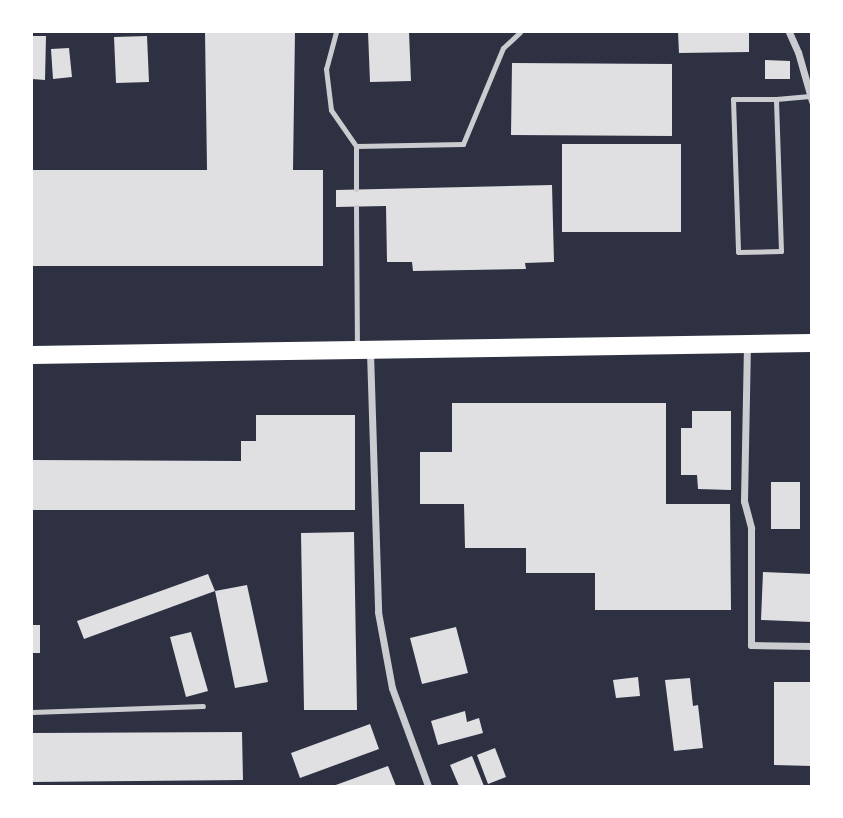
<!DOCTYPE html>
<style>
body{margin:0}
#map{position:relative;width:843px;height:818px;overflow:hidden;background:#2d3142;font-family:"Alegreya Sans",sans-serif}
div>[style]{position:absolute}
.building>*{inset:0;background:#e0e0e3}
.service>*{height:5px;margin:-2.5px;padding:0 2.5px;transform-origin:2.5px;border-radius:2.5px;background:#caccd0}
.minor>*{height:7px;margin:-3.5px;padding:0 3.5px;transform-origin:3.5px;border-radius:3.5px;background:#caccd0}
.primary>*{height:18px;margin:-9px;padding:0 9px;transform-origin:9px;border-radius:9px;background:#fff}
span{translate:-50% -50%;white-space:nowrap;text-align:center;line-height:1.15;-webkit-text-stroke:7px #fff;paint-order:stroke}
.frame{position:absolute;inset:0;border:33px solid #fff;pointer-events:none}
</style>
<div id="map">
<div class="building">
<i style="clip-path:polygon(205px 32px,295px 32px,293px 170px,323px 170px,323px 266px,32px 266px,32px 170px,207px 170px)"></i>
<i style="clip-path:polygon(368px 32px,409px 32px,411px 81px,370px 82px)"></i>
<i style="clip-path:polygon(678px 32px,749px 32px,749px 52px,679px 53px)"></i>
<i style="clip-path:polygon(32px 36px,46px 36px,45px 80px,32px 79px)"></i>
<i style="clip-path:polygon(147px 36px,149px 82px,116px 83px,114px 37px)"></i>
<i style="clip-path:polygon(69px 48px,72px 77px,53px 79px,51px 49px)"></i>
<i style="clip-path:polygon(765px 60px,790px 61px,790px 79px,765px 79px)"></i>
<i style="clip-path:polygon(512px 63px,672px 64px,672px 136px,511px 135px)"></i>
<i style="clip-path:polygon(562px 144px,681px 144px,681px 232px,562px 232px)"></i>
<i style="clip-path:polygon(552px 185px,554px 262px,525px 263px,526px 269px,413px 271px,412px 262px,387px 262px,386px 206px,336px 207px,336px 190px)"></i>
<i style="clip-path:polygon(452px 403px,666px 403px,666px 504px,730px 504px,731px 610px,595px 610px,595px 573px,526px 573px,526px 548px,465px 548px,464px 504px,420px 504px,420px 452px,452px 452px)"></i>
<i style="clip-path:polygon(692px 411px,731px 411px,731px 490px,698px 489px,697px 475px,681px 475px,681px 428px,692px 428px)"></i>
<i style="clip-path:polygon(256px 415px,355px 415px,355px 510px,32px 510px,32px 460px,241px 461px,241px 441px,256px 441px)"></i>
<i style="clip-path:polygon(771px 482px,800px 482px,800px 529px,771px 529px)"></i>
<i style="clip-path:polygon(354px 532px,357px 710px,304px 710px,301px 533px)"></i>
<i style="clip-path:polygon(763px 572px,812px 574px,812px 622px,761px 620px)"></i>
<i style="clip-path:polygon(208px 574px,215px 591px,84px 639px,77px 621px)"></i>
<i style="clip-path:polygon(247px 585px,268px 682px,235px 688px,215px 591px)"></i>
<i style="clip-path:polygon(32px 625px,40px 625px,40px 653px,32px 653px)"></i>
<i style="clip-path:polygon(456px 627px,468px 673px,422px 684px,410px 638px)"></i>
<i style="clip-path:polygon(191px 632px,208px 691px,186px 697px,170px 637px)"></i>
<i style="clip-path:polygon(638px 677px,640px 696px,616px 698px,613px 680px)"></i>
<i style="clip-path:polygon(690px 678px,693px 706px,698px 705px,703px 748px,674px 751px,665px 680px)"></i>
<i style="clip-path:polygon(774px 682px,812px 682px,812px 766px,774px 765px)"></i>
<i style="clip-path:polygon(465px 711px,467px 722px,479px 718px,483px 733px,438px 745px,431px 721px)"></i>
<i style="clip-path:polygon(370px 724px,379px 749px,300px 778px,291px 753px)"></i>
<i style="clip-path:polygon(242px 732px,243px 780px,32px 782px,32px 733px)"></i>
<i style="clip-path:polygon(495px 748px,506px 777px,488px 784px,477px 755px)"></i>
<i style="clip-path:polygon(472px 756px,484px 786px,459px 786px,450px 765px)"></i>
<i style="clip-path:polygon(388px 766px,396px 786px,333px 786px)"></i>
</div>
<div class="service">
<i style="left:336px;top:32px;width:38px;rotate:105deg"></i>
<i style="left:326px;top:69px;width:41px;rotate:83deg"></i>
<i style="left:331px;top:110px;width:44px;rotate:55.2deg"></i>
<i style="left:356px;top:146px;width:43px;rotate:90deg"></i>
<i style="left:776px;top:99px;width:43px;rotate:180deg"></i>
<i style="left:733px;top:99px;width:153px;rotate:88.1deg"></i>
<i style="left:738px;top:252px;width:43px;rotate:-1.3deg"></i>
<i style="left:781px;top:251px;width:152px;rotate:-91.9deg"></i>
<i style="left:776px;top:99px;width:34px;rotate:-5deg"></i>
<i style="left:356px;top:146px;width:107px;rotate:-1.1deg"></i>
<i style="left:463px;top:144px;width:104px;rotate:-67.4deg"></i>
<i style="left:503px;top:48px;width:23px;rotate:-43deg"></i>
<i style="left:356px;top:207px;width:138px;rotate:89.6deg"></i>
<i style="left:32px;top:712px;width:171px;rotate:-2deg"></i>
</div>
<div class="minor">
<i style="left:789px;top:32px;width:22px;rotate:66deg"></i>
<i style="left:798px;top:52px;width:51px;rotate:74.1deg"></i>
<i style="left:747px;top:344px;width:157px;rotate:91.1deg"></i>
<i style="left:744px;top:501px;width:28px;rotate:75deg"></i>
<i style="left:751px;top:528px;width:117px;rotate:90deg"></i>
<i style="left:751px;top:645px;width:61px;rotate:0.9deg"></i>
<i style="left:370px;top:352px;width:260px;rotate:88.2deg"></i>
<i style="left:378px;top:612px;width:77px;rotate:79.6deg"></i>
<i style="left:392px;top:688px;width:104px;rotate:69.8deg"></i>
</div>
<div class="primary">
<i style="left:32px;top:355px;width:780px;rotate:-0.88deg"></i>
</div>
<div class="frame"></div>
</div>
